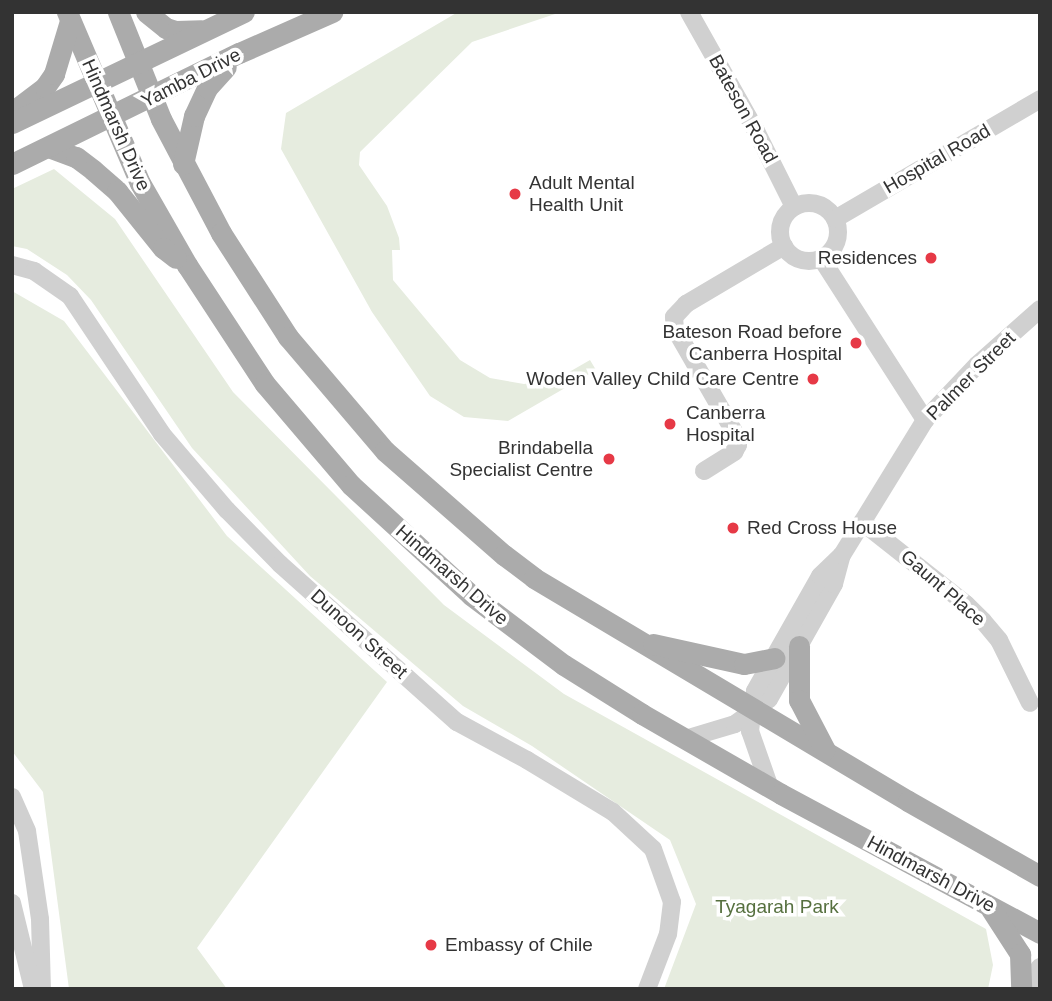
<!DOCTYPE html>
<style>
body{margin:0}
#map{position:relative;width:1052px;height:1001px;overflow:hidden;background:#fff;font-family:Arial,sans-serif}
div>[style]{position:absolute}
.green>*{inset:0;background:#e6ecdf}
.minor>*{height:18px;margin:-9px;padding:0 9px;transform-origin:9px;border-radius:9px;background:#d0d0d0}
.minor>.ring{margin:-9px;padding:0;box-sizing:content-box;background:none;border:18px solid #d0d0d0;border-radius:50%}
.major>*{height:21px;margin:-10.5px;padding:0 10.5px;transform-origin:10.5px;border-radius:10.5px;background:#ababab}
.dots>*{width:19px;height:19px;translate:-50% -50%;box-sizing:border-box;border:4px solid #fff;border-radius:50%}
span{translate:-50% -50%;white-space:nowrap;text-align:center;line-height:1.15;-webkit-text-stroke:7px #fff;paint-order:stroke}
.street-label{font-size:19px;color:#333}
.poi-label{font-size:19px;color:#333}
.left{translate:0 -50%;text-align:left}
.right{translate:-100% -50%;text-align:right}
.park-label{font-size:19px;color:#56703f}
.frame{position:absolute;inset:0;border:14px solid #333;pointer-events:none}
</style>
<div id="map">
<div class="green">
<i style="clip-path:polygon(458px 12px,569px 12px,558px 13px,472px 42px,360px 152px,359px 165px,387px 206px,399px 238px,400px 250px,392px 250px,393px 280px,460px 360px,490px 378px,524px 384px,557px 379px,590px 360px,596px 370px,508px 421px,464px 417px,430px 396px,372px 312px,281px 149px,286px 113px)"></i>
<i style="clip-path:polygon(54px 169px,115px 219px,233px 392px,444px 605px,564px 694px,986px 929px,993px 965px,988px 989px,664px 989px,696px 904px,670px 840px,532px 746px,463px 706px,310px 576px,192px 448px,91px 300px,67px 275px,27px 249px,12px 246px,12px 189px)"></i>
<i style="clip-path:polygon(12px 291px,64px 321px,227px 536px,387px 682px,197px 948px,227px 989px,69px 989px,43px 792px,12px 751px)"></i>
</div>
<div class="minor">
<i style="left:689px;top:12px;width:137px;rotate:60.6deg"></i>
<i style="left:756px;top:131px;width:85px;rotate:63.4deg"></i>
<i class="ring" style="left:780px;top:203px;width:40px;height:40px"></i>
<i style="left:835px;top:219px;width:238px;rotate:-30.3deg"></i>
<i style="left:821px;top:258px;width:193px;rotate:57.3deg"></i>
<i style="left:12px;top:265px;width:23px;rotate:15deg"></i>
<i style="left:34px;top:271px;width:44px;rotate:34.8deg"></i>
<i style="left:70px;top:296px;width:166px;rotate:56.3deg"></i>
<i style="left:162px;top:434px;width:100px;rotate:49.5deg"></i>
<i style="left:227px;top:510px;width:76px;rotate:45.5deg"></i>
<i style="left:280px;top:564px;width:237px;rotate:41.8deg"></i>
<i style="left:457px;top:722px;width:80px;rotate:28.5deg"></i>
<i style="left:527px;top:760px;width:100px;rotate:31.2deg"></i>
<i style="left:613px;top:812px;width:54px;rotate:42.8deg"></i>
<i style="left:653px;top:849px;width:56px;rotate:70.3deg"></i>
<i style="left:672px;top:902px;width:32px;rotate:97deg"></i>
<i style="left:668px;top:934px;width:59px;rotate:110.9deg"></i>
<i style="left:704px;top:471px;width:36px;rotate:-32deg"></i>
<i style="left:734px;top:452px;width:8px;rotate:-60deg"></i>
<i style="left:738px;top:445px;width:10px;rotate:-101deg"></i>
<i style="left:736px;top:435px;width:122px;rotate:-119.9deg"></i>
<i style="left:675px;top:329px;width:12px;rotate:-95deg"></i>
<i style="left:674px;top:317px;width:18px;rotate:-47deg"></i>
<i style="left:686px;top:304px;width:114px;rotate:-30.6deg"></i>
<i style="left:862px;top:522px;width:132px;rotate:38.3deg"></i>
<i style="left:966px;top:604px;width:24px;rotate:45deg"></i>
<i style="left:983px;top:621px;width:25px;rotate:50deg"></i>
<i style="left:999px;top:640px;width:70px;rotate:63.8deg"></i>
<i style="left:685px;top:739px;width:52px;rotate:-16.7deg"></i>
<i style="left:735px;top:724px;width:42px;rotate:-36.3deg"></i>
<i style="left:769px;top:699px;width:132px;rotate:-60.5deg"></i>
<i style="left:834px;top:584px;width:30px;rotate:-75deg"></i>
<i style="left:770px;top:788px;width:60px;rotate:-109.3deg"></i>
<i style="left:750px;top:731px;width:40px;rotate:-82.9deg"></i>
<i style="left:755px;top:691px;width:132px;rotate:-60.5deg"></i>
<i style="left:820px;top:576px;width:30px;rotate:-44deg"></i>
<i style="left:842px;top:555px;width:158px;rotate:-58.4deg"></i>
<i style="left:925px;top:420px;width:76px;rotate:-46.6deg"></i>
<i style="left:977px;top:365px;width:84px;rotate:-41.6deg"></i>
<i style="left:12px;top:797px;width:37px;rotate:66deg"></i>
<i style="left:27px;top:831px;width:89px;rotate:81.6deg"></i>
<i style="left:40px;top:919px;width:70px;rotate:88.4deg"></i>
<i style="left:12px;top:903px;width:89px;rotate:76.3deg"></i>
<i style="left:1026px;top:989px;width:26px;rotate:-58deg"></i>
</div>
<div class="major">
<i style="left:67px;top:12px;width:186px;rotate:66.9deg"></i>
<i style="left:140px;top:183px;width:95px;rotate:60.2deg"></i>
<i style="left:187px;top:265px;width:142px;rotate:56.8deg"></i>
<i style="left:265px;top:384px;width:133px;rotate:49.6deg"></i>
<i style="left:351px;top:485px;width:163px;rotate:42.5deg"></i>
<i style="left:471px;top:595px;width:116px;rotate:37deg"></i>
<i style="left:564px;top:665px;width:92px;rotate:32.1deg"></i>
<i style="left:642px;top:714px;width:160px;rotate:29.9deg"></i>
<i style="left:781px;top:794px;width:294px;rotate:28.2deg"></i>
<i style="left:118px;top:12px;width:115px;rotate:68.1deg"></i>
<i style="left:161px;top:119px;width:129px;rotate:62.2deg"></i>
<i style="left:221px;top:233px;width:124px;rotate:57.2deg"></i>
<i style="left:288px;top:337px;width:150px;rotate:49.6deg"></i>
<i style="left:385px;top:451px;width:158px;rotate:41.2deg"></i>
<i style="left:504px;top:555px;width:38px;rotate:37deg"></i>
<i style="left:534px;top:578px;width:435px;rotate:30.8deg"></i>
<i style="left:908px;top:801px;width:152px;rotate:29.6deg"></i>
<i style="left:146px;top:12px;width:26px;rotate:39deg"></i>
<i style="left:166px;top:28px;width:10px;rotate:17deg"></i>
<i style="left:176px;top:31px;width:25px;rotate:-2deg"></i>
<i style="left:12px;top:112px;width:41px;rotate:-37.1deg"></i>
<i style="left:45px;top:87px;width:16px;rotate:-55deg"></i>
<i style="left:54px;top:74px;width:55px;rotate:-73.2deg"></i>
<i style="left:12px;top:123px;width:257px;rotate:-25.6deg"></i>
<i style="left:48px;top:147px;width:30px;rotate:20deg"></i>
<i style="left:76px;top:157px;width:21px;rotate:37deg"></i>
<i style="left:93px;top:170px;width:32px;rotate:41deg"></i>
<i style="left:117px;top:191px;width:73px;rotate:51.1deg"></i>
<i style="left:163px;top:248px;width:16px;rotate:38deg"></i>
<i style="left:12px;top:164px;width:253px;rotate:-26.1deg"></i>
<i style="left:239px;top:53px;width:102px;rotate:-23.8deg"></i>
<i style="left:183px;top:164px;width:49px;rotate:-77.1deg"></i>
<i style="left:194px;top:116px;width:31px;rotate:-65deg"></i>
<i style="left:207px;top:88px;width:28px;rotate:-48deg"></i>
<i style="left:653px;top:644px;width:93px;rotate:12.4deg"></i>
<i style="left:744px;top:664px;width:31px;rotate:-11deg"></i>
<i style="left:799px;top:646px;width:54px;rotate:90deg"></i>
<i style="left:799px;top:700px;width:56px;rotate:62.5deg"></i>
<i style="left:991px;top:909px;width:54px;rotate:57.2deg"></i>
<i style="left:1020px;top:954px;width:35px;rotate:88deg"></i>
</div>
<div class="dots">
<i style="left:515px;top:194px;background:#e63946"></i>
<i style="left:931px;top:258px;background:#e63946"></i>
<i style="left:856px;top:343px;background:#e63946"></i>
<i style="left:813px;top:379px;background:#e63946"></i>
<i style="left:670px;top:424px;background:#e63946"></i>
<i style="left:609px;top:459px;background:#e63946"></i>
<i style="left:733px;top:528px;background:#e63946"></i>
<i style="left:431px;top:945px;background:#e63946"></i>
</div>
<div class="street-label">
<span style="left:191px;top:78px;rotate:-27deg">Yamba Drive</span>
<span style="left:743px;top:109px;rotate:61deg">Bateson Road</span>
<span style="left:116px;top:125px;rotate:66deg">Hindmarsh Drive</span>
<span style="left:937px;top:159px;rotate:-30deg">Hospital Road</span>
<span style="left:971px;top:376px;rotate:-45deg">Palmer Street</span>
<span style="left:452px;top:575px;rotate:41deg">Hindmarsh Drive</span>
<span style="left:943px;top:588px;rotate:41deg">Gaunt Place</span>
<span style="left:359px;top:634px;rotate:42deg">Dunoon Street</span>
<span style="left:931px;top:874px;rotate:28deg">Hindmarsh Drive</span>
</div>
<div class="poi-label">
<span class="left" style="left:529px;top:194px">Adult Mental<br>Health Unit</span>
<span class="right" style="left:917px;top:258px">Residences</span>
<span class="right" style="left:842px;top:343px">Bateson Road before<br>Canberra Hospital</span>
<span class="right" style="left:799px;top:379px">Woden Valley Child Care Centre</span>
<span class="left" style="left:686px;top:424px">Canberra<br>Hospital</span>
<span class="right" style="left:593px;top:459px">Brindabella<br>Specialist Centre</span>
<span class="left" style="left:747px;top:528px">Red Cross House</span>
<span class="left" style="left:445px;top:945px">Embassy of Chile</span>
</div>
<div class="park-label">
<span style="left:777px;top:907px">Tyagarah Park</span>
</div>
<div class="frame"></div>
</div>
